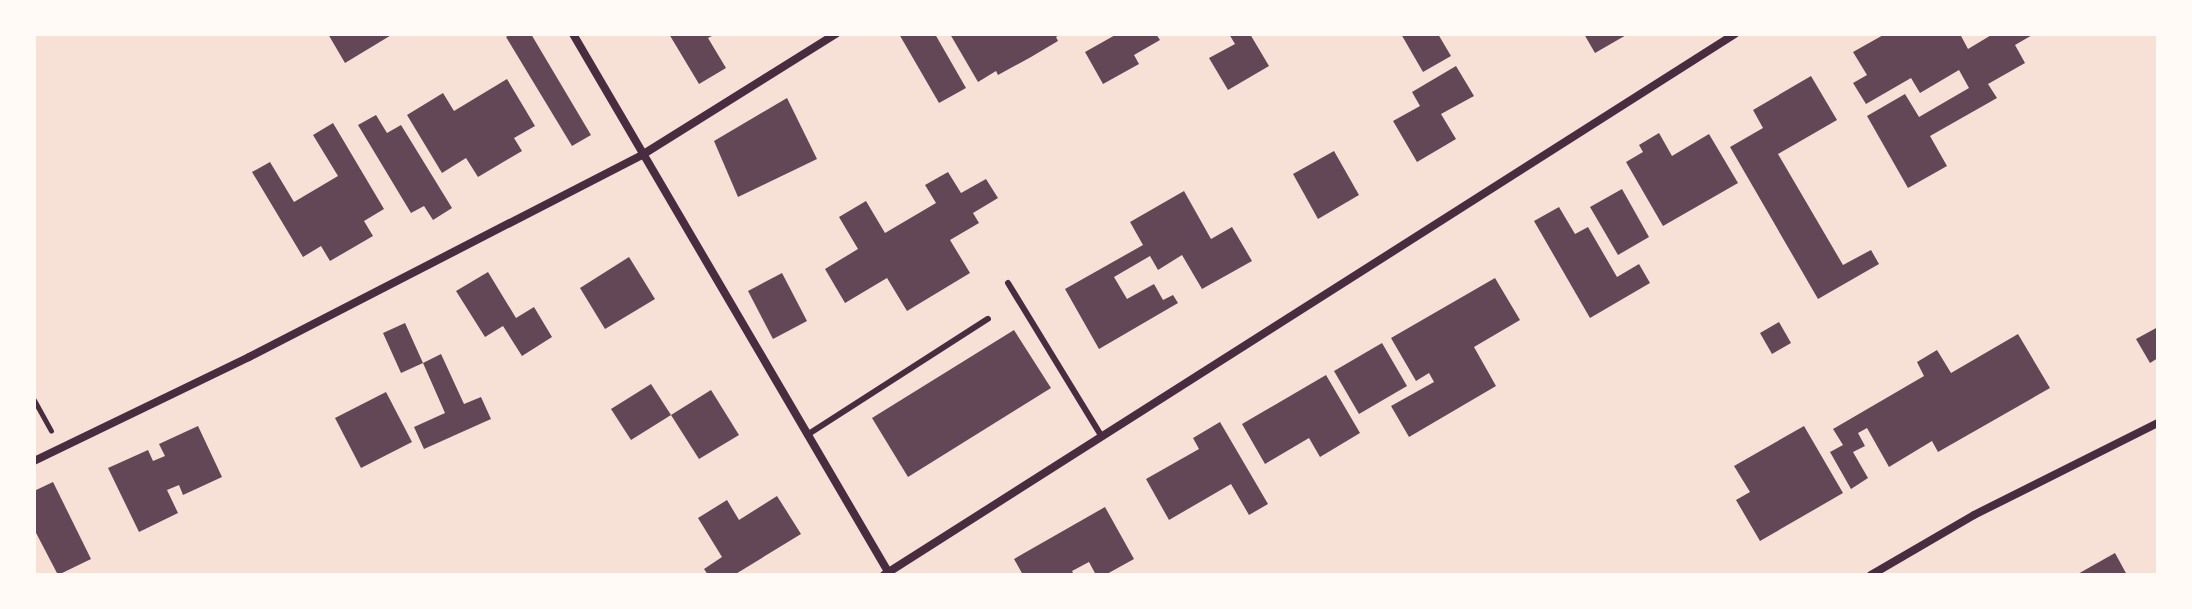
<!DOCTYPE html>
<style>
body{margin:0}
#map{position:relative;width:2192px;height:609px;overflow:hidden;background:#f7e1d7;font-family:Montserrat,sans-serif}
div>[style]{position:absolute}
.building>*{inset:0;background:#644757}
.path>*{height:5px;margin:-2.5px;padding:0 2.5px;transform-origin:2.5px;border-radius:2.5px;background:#4a2c40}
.service>*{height:6px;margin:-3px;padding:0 3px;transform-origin:3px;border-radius:3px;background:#4a2c40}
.minor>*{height:8px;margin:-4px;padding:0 4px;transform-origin:4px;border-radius:4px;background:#4a2c40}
span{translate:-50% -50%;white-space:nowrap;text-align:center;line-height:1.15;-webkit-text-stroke:6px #fffaf5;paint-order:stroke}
.frame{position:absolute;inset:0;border:36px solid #fffaf5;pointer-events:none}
</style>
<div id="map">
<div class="building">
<i style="clip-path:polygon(328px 34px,393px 34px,345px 63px)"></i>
<i style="clip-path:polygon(511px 34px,531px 34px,591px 135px,572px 146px,506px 37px)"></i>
<i style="clip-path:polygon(669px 34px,716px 34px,708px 38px,726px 68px,699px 84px)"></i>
<i style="clip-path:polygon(899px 34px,935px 34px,966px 88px,939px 103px)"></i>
<i style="clip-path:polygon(950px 34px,1061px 34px,1056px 37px,1058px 41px,1031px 57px,998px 75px,996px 71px,978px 82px)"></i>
<i style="clip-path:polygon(1117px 34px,1156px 34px,1160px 40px,1134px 55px,1139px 64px,1103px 84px,1085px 52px)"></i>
<i style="clip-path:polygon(1229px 34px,1250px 34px,1269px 66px,1228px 90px,1209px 58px,1235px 44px)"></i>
<i style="clip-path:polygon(1401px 34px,1438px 34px,1451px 56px,1423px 72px)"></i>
<i style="clip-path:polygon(1584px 34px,1628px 34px,1595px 53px)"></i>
<i style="clip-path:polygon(1885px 34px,1960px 34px,1968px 49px,1993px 34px,2034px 34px,2015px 45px,2025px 63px,1988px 84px,1997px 98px,1930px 136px,1947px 166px,1908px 188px,1867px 116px,1905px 94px,1919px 117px,1969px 88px,1959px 70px,1920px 93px,1911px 78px,1866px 104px,1853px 83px,1867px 75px,1853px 52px)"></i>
<i style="clip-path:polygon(1456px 66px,1474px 96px,1441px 114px,1456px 139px,1417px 162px,1393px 121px,1420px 106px,1412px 92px)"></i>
<i style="clip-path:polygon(1811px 76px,1837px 120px,1778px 154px,1843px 265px,1871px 250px,1879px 264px,1818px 299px,1730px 147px,1763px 128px,1753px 110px)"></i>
<i style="clip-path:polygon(507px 79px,535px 126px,514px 138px,522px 151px,478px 177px,466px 158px,442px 173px,407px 115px,443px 93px,454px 111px)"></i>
<i style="clip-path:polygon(787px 98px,817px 159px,738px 197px,714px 141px)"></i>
<i style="clip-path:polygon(376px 115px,387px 133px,401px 125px,452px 208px,433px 220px,424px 206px,411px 213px,358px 125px)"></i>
<i style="clip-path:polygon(333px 123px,384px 209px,364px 221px,373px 236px,330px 261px,321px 246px,303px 257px,252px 172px,270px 162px,294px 202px,338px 176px,313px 135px)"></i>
<i style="clip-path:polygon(1659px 133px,1672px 156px,1709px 134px,1738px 183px,1663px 226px,1626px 162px,1643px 152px,1639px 145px)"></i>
<i style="clip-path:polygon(1334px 151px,1359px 195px,1318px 219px,1293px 174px)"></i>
<i style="clip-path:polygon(948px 172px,961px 193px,986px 179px,998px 198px,973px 213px,979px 223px,950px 240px,970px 273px,907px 311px,887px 278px,845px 303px,825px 269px,858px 249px,839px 217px,866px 201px,885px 233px,936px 203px,925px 185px)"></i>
<i style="clip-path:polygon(1622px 189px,1649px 237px,1618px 255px,1590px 207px)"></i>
<i style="clip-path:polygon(1184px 191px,1211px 239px,1232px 227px,1252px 261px,1202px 289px,1182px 255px,1158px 270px,1150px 256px,1114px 277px,1127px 299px,1154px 284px,1163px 300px,1173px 295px,1178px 303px,1099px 349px,1065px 289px,1143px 245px,1130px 222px)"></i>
<i style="clip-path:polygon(1559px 207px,1575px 234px,1588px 227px,1617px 277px,1639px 264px,1650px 283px,1590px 318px,1534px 221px)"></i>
<i style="clip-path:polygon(629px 257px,655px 299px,605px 329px,580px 288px)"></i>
<i style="clip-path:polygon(488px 272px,516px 318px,534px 307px,552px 337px,522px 356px,503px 326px,485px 337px,456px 291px)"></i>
<i style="clip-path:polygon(782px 273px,807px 321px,773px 339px,748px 291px)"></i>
<i style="clip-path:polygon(1495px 278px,1520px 320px,1474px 347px,1496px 386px,1409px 437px,1391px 406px,1434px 382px,1429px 373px,1416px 381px,1391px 338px)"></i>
<i style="clip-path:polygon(1779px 322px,1791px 343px,1772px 354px,1760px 333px)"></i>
<i style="clip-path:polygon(405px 323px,423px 363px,441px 354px,464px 404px,481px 397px,491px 419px,424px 449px,414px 427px,445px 413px,423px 363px,401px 373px,383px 333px)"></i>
<i style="clip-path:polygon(2158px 327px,2158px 358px,2150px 363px,2136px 339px)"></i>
<i style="clip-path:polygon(1014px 330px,1051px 388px,908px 477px,872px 418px)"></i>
<i style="clip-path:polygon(2018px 334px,2050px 388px,1938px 452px,1932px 441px,1889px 467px,1867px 428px,1858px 433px,1865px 446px,1853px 452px,1868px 478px,1851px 489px,1830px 452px,1843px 445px,1833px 429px,1924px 376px,1917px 362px,1937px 350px,1951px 373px)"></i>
<i style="clip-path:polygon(1382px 343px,1407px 386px,1359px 414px,1334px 371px)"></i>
<i style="clip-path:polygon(1326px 375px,1360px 433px,1320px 457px,1309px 438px,1265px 464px,1242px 424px)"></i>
<i style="clip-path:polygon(651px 384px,671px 415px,631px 440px,611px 409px)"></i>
<i style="clip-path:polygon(711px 390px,739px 435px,699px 459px,671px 415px)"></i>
<i style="clip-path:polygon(386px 392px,412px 442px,361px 468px,335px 418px)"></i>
<i style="clip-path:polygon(1220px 422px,1268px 504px,1249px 515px,1231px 484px,1169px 520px,1146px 479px,1199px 449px,1193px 438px)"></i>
<i style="clip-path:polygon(198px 426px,222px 477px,183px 495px,179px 485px,167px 490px,178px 513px,139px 532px,108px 468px,148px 450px,153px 461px,165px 456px,159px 444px)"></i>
<i style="clip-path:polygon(1804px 426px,1843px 493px,1760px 541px,1736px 500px,1750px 492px,1734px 466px)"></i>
<i style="clip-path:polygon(53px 482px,91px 559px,58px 575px,34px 529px,34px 491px)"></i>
<i style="clip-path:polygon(777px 496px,801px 534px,734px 575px,708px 575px,704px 569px,722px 557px,698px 518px,727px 500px,739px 520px)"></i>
<i style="clip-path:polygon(1105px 507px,1134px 559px,1105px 575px,1096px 575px,1089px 562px,1072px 571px,1074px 575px,1023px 575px,1014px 559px)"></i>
<i style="clip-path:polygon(2115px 553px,2127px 575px,2076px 575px)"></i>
</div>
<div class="path">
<i style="left:34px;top:400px;width:35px;rotate:61deg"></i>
</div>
<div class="service">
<i style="left:1008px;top:283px;width:180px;rotate:58.6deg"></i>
<i style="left:807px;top:435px;width:215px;rotate:-32.7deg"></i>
</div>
<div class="minor">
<i style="left:573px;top:34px;width:627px;rotate:59.63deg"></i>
<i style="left:34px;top:461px;width:239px;rotate:-25.8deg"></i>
<i style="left:249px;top:357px;width:442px;rotate:-27.2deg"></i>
<i style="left:642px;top:155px;width:229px;rotate:-32deg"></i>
<i style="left:884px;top:575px;width:1008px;rotate:-32.45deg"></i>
<i style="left:1871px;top:575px;width:119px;rotate:-30.2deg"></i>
<i style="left:1974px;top:515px;width:206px;rotate:-26.6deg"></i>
</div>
<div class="frame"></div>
</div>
